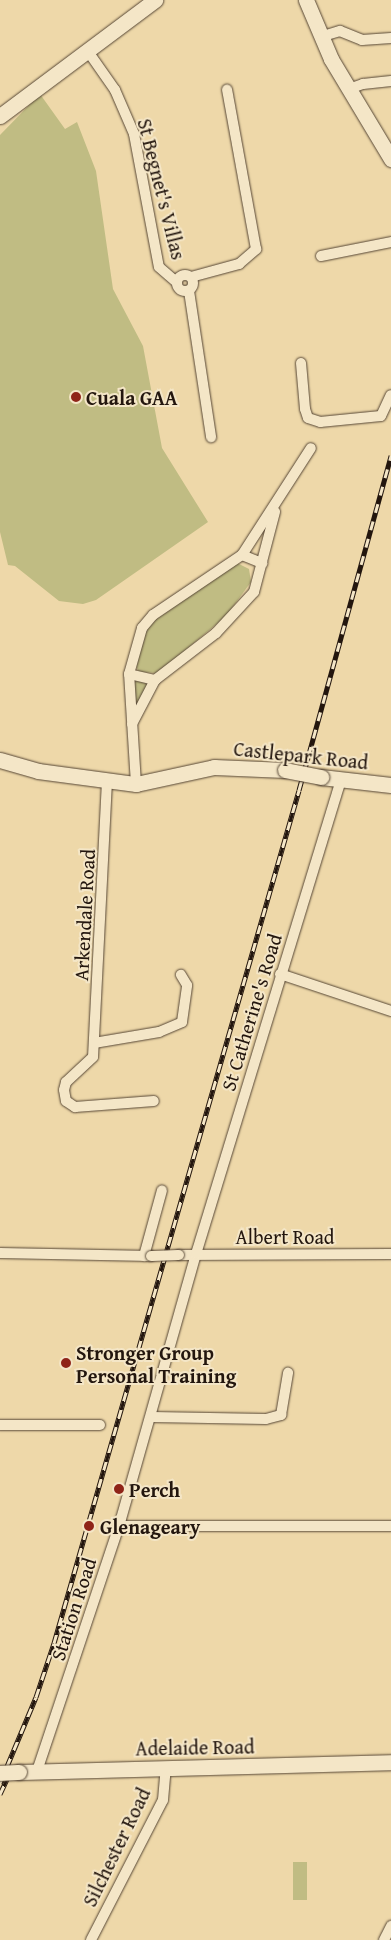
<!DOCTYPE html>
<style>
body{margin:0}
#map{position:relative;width:391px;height:1940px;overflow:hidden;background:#eed8a9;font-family:"Gentium Book Plus",serif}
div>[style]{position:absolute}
.green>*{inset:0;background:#c0bc83}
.roads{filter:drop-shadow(0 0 1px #564635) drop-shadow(0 0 1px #564635)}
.street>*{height:10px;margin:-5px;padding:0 5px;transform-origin:5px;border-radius:5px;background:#f4e6c7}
.street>.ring{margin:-5px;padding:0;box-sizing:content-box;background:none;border:10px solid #f4e6c7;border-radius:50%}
.secondary>*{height:15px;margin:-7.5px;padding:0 7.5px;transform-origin:7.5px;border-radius:7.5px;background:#f4e6c7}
.rail>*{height:5px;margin-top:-2.5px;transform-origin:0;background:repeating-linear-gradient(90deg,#f4e6c7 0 9px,#23160e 0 18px);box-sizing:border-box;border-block:1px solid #23160e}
.bridges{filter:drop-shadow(0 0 1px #564635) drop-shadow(0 0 1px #564635)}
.street-bridge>*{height:10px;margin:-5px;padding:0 5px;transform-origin:5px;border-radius:5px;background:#f4e6c7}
.secondary-bridge>*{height:15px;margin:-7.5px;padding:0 7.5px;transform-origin:7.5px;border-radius:7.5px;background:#f4e6c7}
.dots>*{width:14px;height:14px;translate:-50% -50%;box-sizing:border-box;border:2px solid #f4e6c7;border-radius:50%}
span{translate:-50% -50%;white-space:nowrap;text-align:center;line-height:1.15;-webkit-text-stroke:4px #f4e6c7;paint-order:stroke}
.street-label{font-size:20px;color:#23160e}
.poi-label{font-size:20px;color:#23160e;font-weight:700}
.left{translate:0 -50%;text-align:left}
</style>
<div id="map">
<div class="green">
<i style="clip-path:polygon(40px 94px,65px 129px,77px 122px,96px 171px,113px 289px,143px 346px,162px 448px,208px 522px,96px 600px,83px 604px,59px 601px,15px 566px,8px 565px,0 532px,0 135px)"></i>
<i style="clip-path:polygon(237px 563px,249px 569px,251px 582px,226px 616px,158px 673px,139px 672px,136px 666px,148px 625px)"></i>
<i style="clip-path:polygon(139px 680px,148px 685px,134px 716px,134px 682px)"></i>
<i style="clip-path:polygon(293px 1862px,307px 1862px,307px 1900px,293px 1900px)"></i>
</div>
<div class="roads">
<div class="street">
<i style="left:320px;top:37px;width:21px;rotate:-17deg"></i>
<i style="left:340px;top:31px;width:24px;rotate:22deg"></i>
<i style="left:362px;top:40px;width:29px;rotate:-4deg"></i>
<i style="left:87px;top:50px;width:49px;rotate:55deg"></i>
<i style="left:115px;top:90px;width:48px;rotate:66.6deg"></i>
<i style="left:134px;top:134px;width:135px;rotate:79.4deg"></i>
<i style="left:159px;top:267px;width:23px;rotate:41deg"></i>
<i style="left:349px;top:89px;width:15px;rotate:-20deg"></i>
<i style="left:363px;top:84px;width:28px;rotate:-6deg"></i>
<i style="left:321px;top:256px;width:71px;rotate:-11.3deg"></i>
<i class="ring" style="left:177px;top:275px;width:6px;height:6px"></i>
<i style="left:191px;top:277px;width:50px;rotate:-15.2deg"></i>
<i style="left:239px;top:264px;width:23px;rotate:-41deg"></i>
<i style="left:256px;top:249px;width:162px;rotate:-100.3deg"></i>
<i style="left:189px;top:291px;width:148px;rotate:81.4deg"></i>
<i style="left:301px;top:363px;width:46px;rotate:85deg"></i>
<i style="left:305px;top:409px;width:9px;rotate:72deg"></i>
<i style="left:308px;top:418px;width:13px;rotate:18deg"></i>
<i style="left:320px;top:422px;width:61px;rotate:-5.6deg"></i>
<i style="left:381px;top:416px;width:23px;rotate:-65deg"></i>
<i style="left:242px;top:555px;width:22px;rotate:22deg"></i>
<i style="left:129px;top:674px;width:27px;rotate:13deg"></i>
<i style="left:132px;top:724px;width:50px;rotate:-62.4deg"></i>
<i style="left:155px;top:680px;width:77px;rotate:-37.6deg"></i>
<i style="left:216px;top:633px;width:56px;rotate:-47.2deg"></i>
<i style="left:254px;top:592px;width:83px;rotate:-75.3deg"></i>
<i style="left:107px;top:781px;width:276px;rotate:92.9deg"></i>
<i style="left:93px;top:1057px;width:37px;rotate:137deg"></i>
<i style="left:66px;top:1082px;width:8px;rotate:104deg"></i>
<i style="left:64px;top:1090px;width:11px;rotate:80deg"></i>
<i style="left:66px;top:1101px;width:11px;rotate:34deg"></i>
<i style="left:75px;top:1107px;width:79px;rotate:-4.3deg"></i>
<i style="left:136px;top:784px;width:110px;rotate:-93.6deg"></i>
<i style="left:129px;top:674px;width:48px;rotate:-74.2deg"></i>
<i style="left:142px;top:628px;width:17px;rotate:-50deg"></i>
<i style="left:153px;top:615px;width:107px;rotate:-34deg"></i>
<i style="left:242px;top:555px;width:127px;rotate:-57.2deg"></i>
<i style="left:280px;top:974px;width:117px;rotate:18.4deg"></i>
<i style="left:94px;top:1043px;width:66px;rotate:-9.6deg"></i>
<i style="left:159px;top:1032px;width:25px;rotate:-23deg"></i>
<i style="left:182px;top:1022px;width:37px;rotate:-82deg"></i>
<i style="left:187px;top:985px;width:12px;rotate:-121deg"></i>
<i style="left:0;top:1253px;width:151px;rotate:1.1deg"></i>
<i style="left:179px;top:1255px;width:212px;rotate:-0.3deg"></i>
<i style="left:144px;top:1256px;width:68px;rotate:-74.7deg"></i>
<i style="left:152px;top:1417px;width:114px;rotate:1deg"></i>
<i style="left:266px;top:1419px;width:16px;rotate:-15deg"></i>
<i style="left:281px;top:1415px;width:43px;rotate:-80.5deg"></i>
<i style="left:0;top:1425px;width:100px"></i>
<i style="left:119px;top:1526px;width:272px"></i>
<i style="left:37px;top:1771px;width:258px;rotate:-71.5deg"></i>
<i style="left:119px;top:1526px;width:283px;rotate:-74.2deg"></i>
<i style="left:196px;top:1254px;width:497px;rotate:-73deg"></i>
<i style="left:91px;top:1940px;width:157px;rotate:-62.8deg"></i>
<i style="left:163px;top:1800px;width:32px;rotate:-85deg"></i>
<i style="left:384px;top:1940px;width:16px;rotate:-63deg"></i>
</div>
<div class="secondary">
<i style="left:306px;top:0;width:64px;rotate:67deg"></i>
<i style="left:331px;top:59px;width:117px;rotate:59deg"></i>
<i style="left:0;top:116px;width:194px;rotate:-36.8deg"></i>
<i style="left:0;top:760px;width:40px;rotate:16deg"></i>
<i style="left:38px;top:771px;width:99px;rotate:7.6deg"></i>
<i style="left:136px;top:784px;width:80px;rotate:-12.3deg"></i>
<i style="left:214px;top:767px;width:71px;rotate:2.4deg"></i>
<i style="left:321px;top:777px;width:70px;rotate:6.5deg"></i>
<i style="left:19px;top:1772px;width:372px;rotate:-1.5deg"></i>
</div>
</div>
<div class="rail">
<i style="left:0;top:1783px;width:93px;rotate:-67.3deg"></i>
<i style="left:36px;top:1697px;width:57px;rotate:-71.6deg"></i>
<i style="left:54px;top:1643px;width:887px;rotate:-73.97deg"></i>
<i style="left:299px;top:790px;width:347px;rotate:-74.6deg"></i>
<i style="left:0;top:1794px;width:19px;rotate:-65deg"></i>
</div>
<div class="bridges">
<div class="street-bridge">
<i style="left:151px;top:1256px;width:28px;rotate:-2deg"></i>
</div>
<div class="secondary-bridge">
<i style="left:285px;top:770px;width:37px;rotate:11deg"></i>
<i style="left:0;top:1773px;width:19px;rotate:-3deg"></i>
</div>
</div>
<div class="dots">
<i style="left:76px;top:397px;background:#8f2418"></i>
<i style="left:66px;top:1363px;background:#8f2418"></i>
<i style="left:119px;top:1489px;background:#8f2418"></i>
<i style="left:89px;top:1526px;background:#8f2418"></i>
</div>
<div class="street-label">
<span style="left:162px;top:189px;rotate:76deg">St Begnet's Villas</span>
<span style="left:301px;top:755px;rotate:6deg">Castlepark Road</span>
<span style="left:84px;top:915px;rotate:-87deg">Arkendale Road</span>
<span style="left:251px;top:1012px;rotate:-73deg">St Catherine's Road</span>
<span style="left:285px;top:1236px">Albert Road</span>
<span style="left:73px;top:1609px;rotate:-72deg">Station Road</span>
<span style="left:195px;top:1747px;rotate:-1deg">Adelaide Road</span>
<span style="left:116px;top:1847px;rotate:-64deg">Silchester Road</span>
</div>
<div class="poi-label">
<span class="left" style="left:86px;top:397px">Cuala GAA</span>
<span class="left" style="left:76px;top:1364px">Stronger Group<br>Personal Training</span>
<span class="left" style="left:129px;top:1489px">Perch</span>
<span class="left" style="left:100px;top:1526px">Glenageary</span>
</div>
</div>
